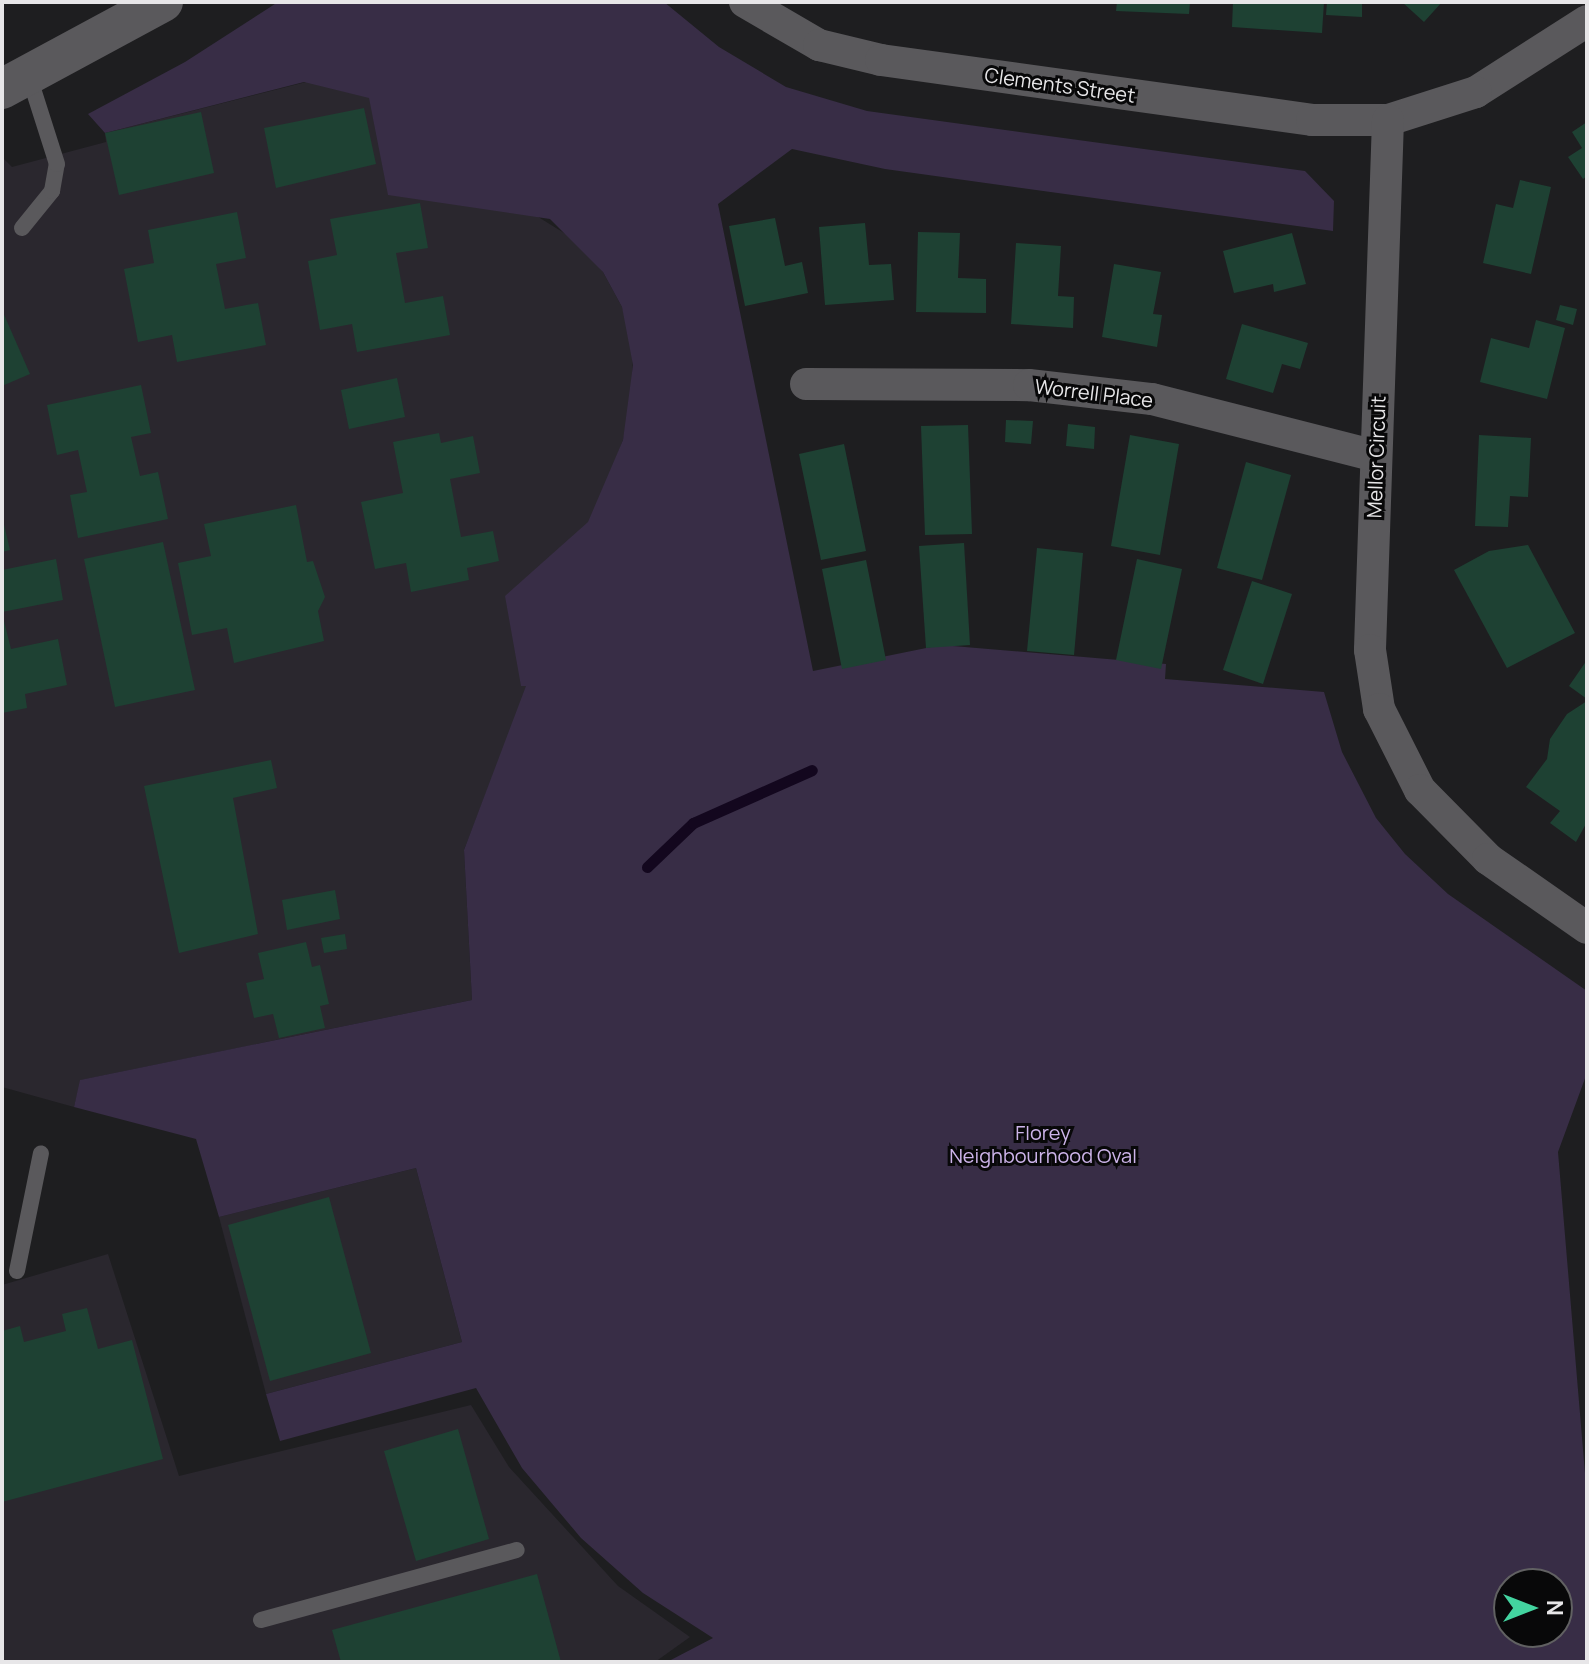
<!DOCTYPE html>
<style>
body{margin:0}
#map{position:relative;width:1589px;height:1664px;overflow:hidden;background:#1e1e20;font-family:Manrope,sans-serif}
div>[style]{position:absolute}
.built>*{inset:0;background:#2a272e}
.green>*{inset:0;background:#382d46}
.stream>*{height:11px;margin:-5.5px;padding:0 5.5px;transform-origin:5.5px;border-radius:5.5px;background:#13071e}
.building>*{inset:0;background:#1e4133}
.service>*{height:16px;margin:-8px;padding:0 8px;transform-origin:8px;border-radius:8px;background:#5a595c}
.minor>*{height:32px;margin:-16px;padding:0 16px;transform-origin:16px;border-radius:16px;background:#5a595c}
.tertiary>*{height:40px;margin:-20px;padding:0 20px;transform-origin:20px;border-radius:20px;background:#5a595c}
span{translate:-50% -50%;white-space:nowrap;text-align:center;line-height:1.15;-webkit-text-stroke:6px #080809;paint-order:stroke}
.street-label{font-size:20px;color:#e7e6e8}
.park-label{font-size:20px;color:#cdb4ea}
.frame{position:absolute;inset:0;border:4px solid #e7e6e8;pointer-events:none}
.north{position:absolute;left:1493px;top:1568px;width:80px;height:80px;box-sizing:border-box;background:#080809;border:2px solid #616162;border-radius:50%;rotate:90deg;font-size:22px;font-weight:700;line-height:32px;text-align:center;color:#e7e6e8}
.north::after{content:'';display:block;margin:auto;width:28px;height:36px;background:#43d4a0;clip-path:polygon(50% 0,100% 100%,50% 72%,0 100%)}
</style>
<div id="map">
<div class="built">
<i style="clip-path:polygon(409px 56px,514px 202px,577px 241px,603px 272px,622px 307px,633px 345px,632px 399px,623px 440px,464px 850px,472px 1000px,81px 1080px,74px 1107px,2px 1087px,2px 157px,12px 167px,106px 142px,105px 133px)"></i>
<i style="clip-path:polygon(416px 1168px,462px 1342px,266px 1394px,219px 1217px)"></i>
<i style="clip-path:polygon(108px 1254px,179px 1476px,471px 1405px,509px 1467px,618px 1586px,690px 1637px,655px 1662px,2px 1662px,2px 1285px)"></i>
</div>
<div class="green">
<i style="clip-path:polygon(evenodd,278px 2px,664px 2px,719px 47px,786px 87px,867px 111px,1305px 171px,1334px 201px,1333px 231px,885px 169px,792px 149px,718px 204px,813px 671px,941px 645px,1166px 664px,1165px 679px,1324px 692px,1342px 752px,1376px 818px,1405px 854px,1448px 894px,1587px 991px,1587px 1073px,1558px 1152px,1587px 1497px,1587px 1662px,667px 1662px,713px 1638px,643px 1593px,581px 1538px,522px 1468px,476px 1388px,280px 1441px,266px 1394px,462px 1342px,416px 1168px,219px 1217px,196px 1139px,74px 1107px,80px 1080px,472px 1000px,464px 850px,526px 686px,521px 686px,505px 596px,588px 522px,623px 440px,633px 365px,622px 307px,603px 272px,550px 219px,388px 195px,369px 98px,304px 82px,105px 133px,88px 114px,185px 62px,278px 2px,1509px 1584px,1557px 1584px,1557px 1632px,1509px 1632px,1509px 1584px)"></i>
</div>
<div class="stream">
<i style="left:647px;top:867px;width:64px;rotate:-43.7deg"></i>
<i style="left:693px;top:823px;width:130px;rotate:-24deg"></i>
</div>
<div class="building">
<i style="clip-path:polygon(1117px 2px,1190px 2px,1189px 14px,1116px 11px)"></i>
<i style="clip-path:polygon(1233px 2px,1324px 2px,1322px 33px,1232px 27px)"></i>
<i style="clip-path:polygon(1327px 2px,1362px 2px,1362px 17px,1326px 15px)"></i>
<i style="clip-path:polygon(1402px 2px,1442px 2px,1424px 22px)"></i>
<i style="clip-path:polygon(364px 108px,376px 164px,276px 188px,264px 128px)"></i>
<i style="clip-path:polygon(201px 112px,214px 173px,119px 195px,105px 133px)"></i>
<i style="clip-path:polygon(1587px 122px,1587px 176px,1583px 179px,1568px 157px,1582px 148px,1572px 132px)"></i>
<i style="clip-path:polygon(1520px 180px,1551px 187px,1531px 274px,1483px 263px,1496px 204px,1513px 208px)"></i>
<i style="clip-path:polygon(420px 203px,428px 248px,396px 253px,405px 303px,443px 296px,450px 335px,357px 352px,352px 324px,320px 330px,308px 261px,337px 255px,330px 219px)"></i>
<i style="clip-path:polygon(237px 212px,246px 258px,216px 264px,225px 309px,258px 303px,266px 345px,177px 362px,172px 335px,138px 342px,124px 269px,154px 263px,148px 230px)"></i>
<i style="clip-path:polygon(775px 218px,785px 266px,802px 262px,808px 293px,745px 306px,729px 226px)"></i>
<i style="clip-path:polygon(865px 223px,869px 265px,891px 264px,894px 300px,825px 305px,819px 227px)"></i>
<i style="clip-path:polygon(918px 232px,960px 233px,958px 278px,986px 279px,986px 313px,916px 312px)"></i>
<i style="clip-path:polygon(1292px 233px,1306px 284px,1274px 292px,1273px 284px,1234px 293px,1223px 251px)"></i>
<i style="clip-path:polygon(1016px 243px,1061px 246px,1058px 296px,1074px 297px,1073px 328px,1011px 324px)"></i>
<i style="clip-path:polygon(1114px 264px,1161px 272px,1153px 314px,1162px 315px,1157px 347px,1102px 337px)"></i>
<i style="clip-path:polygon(1560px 305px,1577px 309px,1573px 325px,1556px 320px)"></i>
<i style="clip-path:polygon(2px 310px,30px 374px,2px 386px)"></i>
<i style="clip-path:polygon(1536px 320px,1565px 328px,1547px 399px,1480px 382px,1491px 338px,1529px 348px)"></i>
<i style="clip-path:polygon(1242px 324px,1308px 343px,1300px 369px,1282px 364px,1273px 393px,1226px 379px)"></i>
<i style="clip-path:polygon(397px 378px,405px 417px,349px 429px,341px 390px)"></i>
<i style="clip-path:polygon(141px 385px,151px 433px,131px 437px,140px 476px,158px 472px,168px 519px,78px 538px,70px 495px,87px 492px,78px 450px,57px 455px,47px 405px)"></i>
<i style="clip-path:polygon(1006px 420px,1033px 421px,1031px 444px,1005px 442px)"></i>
<i style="clip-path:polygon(1068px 424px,1095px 427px,1094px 449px,1066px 446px)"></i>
<i style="clip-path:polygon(968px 425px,972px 534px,925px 535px,921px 426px)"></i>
<i style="clip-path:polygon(439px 433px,441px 443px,473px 436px,480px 473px,450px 479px,461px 537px,493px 531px,499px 561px,467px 568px,469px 580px,411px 592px,406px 563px,375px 569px,361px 502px,403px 493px,393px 442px)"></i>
<i style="clip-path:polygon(1130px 435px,1179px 444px,1160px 555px,1111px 546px)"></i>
<i style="clip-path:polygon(1479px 435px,1531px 438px,1528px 497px,1510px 496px,1508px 527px,1475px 526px)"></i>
<i style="clip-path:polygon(844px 444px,866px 551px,821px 560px,799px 454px)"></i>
<i style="clip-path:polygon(1246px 462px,1291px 475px,1262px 580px,1217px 568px)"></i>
<i style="clip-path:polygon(296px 505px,307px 562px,313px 561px,325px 597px,318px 611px,324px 641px,234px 663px,227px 628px,192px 635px,178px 563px,211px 556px,204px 524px)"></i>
<i style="clip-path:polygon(2px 516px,10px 550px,2px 552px)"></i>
<i style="clip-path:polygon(163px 542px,195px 690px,115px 707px,84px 559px)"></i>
<i style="clip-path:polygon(964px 543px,970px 645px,926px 648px,919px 546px)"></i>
<i style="clip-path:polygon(1528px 545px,1575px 633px,1507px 668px,1454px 570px,1489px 551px)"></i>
<i style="clip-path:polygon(1037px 548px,1083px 553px,1074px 655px,1027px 651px)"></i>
<i style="clip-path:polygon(56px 559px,63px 600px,2px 612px,2px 570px)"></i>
<i style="clip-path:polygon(1137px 559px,1182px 569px,1161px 669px,1116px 660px)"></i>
<i style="clip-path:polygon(866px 560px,886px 660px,842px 669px,822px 569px)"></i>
<i style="clip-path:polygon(1252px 581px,1292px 594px,1263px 684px,1223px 670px)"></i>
<i style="clip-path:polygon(2px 613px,11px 649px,58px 639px,67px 685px,25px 694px,27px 708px,2px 713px)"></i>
<i style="clip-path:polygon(1587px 660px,1587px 699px,1569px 686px)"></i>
<i style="clip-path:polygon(1587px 701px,1587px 822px,1576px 842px,1550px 823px,1560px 811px,1526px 787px,1547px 759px,1550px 739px,1567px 714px)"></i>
<i style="clip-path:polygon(271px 760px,277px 788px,233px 798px,258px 934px,179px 953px,144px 786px)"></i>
<i style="clip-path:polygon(335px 890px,340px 919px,287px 930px,282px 900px)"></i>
<i style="clip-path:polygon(345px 934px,347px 949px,324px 953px,321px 938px)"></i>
<i style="clip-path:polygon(306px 942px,312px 967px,320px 965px,329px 1004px,320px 1006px,325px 1028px,279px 1038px,273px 1014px,254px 1018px,246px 983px,264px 979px,258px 953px)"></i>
<i style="clip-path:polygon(329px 1197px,371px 1353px,270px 1381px,228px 1225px)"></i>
<i style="clip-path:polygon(87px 1308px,98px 1349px,132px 1340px,163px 1459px,2px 1502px,2px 1331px,20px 1326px,24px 1342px,66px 1331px,62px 1314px)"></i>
<i style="clip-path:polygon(458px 1429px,489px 1539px,416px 1561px,384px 1451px)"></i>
<i style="clip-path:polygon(537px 1574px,561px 1662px,341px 1662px,332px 1630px)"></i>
</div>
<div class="service">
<i style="left:22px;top:228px;width:48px;rotate:-51deg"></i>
<i style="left:52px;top:191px;width:27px;rotate:-80deg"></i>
<i style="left:57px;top:164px;width:96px;rotate:-107.7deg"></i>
<i style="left:17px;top:1271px;width:120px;rotate:-78.5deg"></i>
<i style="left:261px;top:1620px;width:265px;rotate:-15.3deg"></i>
</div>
<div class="minor">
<i style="left:745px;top:2px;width:86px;rotate:30.2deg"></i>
<i style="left:819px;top:45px;width:64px;rotate:13.6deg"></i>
<i style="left:881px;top:60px;width:435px;rotate:7.9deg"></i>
<i style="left:1312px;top:120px;width:76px"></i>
<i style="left:1587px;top:21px;width:132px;rotate:147.4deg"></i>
<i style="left:1476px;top:92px;width:92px;rotate:162.3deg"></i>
<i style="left:1388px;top:120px;width:530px;rotate:91.95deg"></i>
<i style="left:1370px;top:650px;width:60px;rotate:81.3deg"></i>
<i style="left:1379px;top:709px;width:91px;rotate:63.2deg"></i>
<i style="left:1420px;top:790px;width:97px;rotate:45.4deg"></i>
<i style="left:1488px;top:859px;width:121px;rotate:34.9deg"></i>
<i style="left:806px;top:384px;width:223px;rotate:0.3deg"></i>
<i style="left:1029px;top:385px;width:124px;rotate:6.5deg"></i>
<i style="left:1152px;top:399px;width:231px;rotate:14.3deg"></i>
</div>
<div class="tertiary">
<i style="left:2px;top:89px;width:183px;rotate:-28.4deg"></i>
</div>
<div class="street-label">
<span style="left:1060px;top:85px;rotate:8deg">Clements Street</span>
<span style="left:1094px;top:393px;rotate:7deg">Worrell Place</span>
<span style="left:1376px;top:457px;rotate:-88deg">Mellor Circuit</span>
</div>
<div class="park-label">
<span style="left:1043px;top:1144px">Florey<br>Neighbourhood Oval</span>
</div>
<div class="frame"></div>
<div class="north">N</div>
</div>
